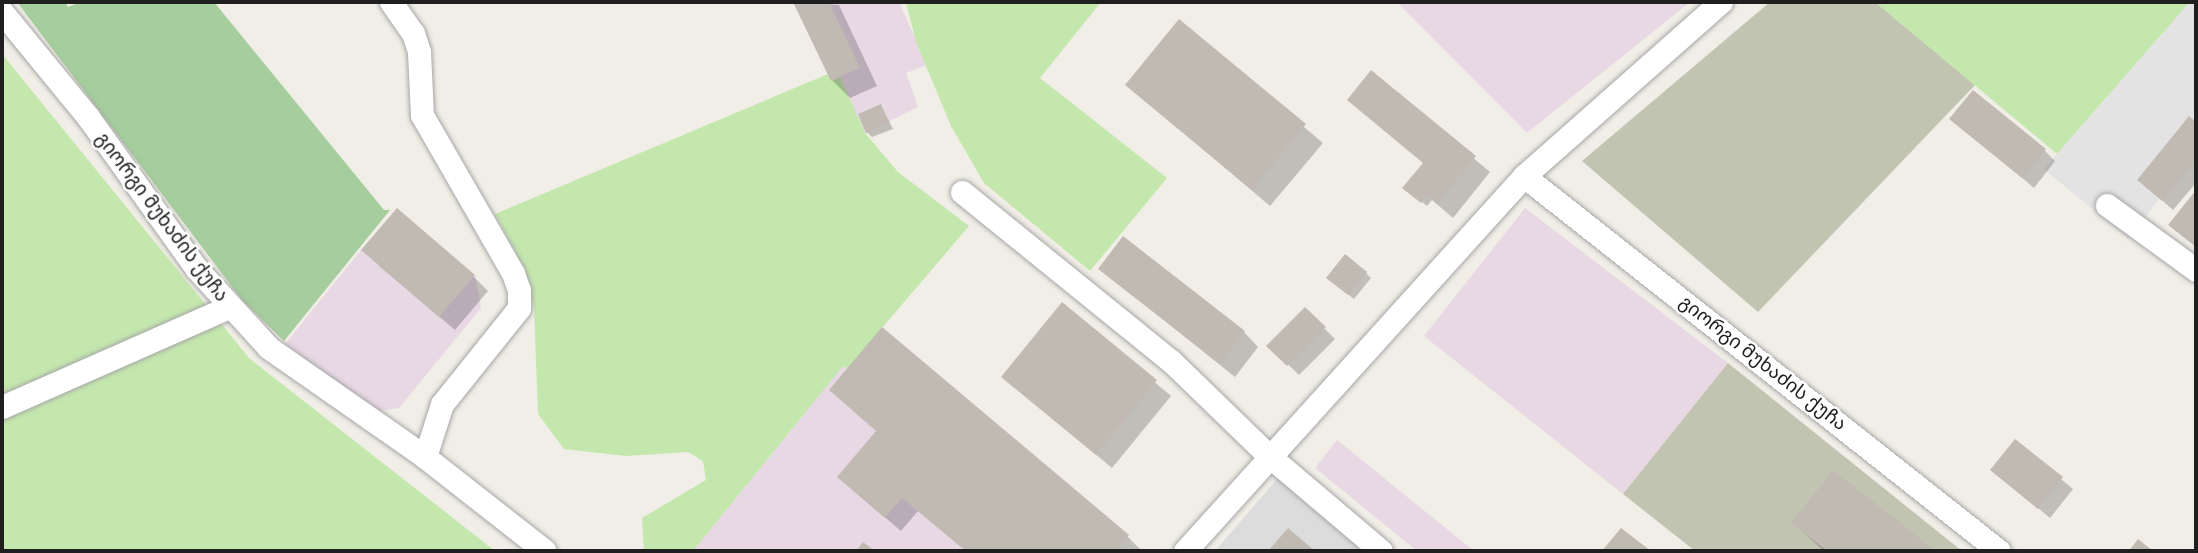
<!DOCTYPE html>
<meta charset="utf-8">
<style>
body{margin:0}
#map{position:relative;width:2198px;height:553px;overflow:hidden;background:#f0eee6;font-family:"Public Sans","Noto Sans Georgian",sans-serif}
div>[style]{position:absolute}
.residential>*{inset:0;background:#dddcdc}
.industrial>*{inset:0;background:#e8d8e4}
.construction>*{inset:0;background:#c2c4b2}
.grass>*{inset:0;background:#c4e7ae}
.forest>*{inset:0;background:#a5cd9d}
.parking>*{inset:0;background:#e3e3e3}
.shadow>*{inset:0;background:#0003}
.building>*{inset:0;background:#c0bab3}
.roads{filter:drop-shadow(0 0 2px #a6a6a6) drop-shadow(0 0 2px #a6a6a6)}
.street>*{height:23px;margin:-11.5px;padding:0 11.5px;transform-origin:11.5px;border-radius:11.5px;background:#fff}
span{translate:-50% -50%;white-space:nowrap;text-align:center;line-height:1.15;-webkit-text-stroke:5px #fff;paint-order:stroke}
.street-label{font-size:19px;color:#1f1f1f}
.frame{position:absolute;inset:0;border:4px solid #1f1f1f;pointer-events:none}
</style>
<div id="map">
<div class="residential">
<i style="clip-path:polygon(1278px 478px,1362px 551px,1215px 551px)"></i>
</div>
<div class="industrial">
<i style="clip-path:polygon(793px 2px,899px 2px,927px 65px,906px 73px,918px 107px,865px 133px,840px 78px,831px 81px)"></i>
<i style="clip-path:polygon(1397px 2px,1690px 2px,1527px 133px)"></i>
<i style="clip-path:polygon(1525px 208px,1728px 363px,1623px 494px,1424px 336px)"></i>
<i style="clip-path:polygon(361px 250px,475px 275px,481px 308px,399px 408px,373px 412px,285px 344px)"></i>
<i style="clip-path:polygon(882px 327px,1129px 535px,1114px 551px,693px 551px,843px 366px,847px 369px)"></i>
<i style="clip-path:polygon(1337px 440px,1474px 551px,1417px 551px,1315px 468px)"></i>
</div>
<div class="construction">
<i style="clip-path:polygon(1770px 2px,1875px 2px,1975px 85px,1758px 312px,1582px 161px)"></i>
<i style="clip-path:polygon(1728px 363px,1962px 551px,1695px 551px,1623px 494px)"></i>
</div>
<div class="grass">
<i style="clip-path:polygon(906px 2px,1101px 2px,1040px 78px,1167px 178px,1090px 271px,984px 183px,951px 126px,916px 42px)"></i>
<i style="clip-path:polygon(1875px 2px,2190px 2px,2057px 154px)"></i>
<i style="clip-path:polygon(2px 54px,249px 358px,495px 551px,2px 551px)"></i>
<i style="clip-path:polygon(828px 74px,831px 81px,840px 77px,865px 133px,898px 172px,969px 226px,847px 369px,843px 366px,693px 551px,644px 551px,642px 518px,706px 480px,703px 461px,688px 452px,626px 456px,564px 449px,538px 414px,534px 308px,525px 270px,495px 214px)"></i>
</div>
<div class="forest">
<i style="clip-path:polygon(17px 2px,65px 2px,68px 7px,81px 2px,214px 2px,384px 210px,390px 210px,284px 341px,242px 300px)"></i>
</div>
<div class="parking">
<i style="clip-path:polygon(2190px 2px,2196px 2px,2196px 122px,2189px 116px,2137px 180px,2159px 199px,2128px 239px,2044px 169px)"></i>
</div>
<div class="shadow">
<i style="clip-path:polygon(795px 2px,839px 5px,877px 86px,850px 98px,832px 80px)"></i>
<i style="clip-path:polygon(1179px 22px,1323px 143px,1270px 206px,1127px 85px)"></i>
<i style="clip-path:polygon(1372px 73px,1490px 172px,1453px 218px,1432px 200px,1427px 206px,1410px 192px,1425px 163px)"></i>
<i style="clip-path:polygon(881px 106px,893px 129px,872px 137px,867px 132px)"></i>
<i style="clip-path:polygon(1952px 119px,2045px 151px,2055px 161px,2034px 188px)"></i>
<i style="clip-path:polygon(2189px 119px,2196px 124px,2196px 183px,2173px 210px,2139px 180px)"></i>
<i style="clip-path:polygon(378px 265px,473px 276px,488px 291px,455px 330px)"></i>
<i style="clip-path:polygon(1100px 269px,1244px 332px,1258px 347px,1235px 377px)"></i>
<i style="clip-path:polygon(1366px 273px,1371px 278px,1354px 299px,1333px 283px)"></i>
<i style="clip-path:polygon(1062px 304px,1171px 396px,1112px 468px,1003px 377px)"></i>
<i style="clip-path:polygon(1305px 309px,1335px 339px,1299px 375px,1269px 346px)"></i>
<i style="clip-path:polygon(831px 390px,1127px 536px,1142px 551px,966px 551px,918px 511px,901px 531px,855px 492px,878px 432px)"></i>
<i style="clip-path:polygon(2015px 441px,2073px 489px,2050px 518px,1992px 470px)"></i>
<i style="clip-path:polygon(1833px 473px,1933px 551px,1824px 551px,1793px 523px)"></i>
</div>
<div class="building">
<i style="clip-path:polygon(793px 2px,829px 2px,860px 68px,831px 81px)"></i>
<i style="clip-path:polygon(1179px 19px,1306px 124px,1252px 190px,1125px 85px)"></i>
<i style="clip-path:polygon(1371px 70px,1476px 156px,1437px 204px,1427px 195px,1421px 203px,1402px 188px,1423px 163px,1347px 100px)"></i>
<i style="clip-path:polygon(1973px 90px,2046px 149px,2022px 178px,1949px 119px)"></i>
<i style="clip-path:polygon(881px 104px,889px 123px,866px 133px,858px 114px)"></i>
<i style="clip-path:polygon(2189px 116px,2196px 122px,2196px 160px,2162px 201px,2137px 180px)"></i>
<i style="clip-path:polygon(2196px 190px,2196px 247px,2168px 225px)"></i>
<i style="clip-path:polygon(397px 208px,475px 275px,439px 317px,361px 250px)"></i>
<i style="clip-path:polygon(1123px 236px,1245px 331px,1220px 364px,1098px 269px)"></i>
<i style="clip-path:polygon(1345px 254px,1367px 272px,1348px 295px,1326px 278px)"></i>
<i style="clip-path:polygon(1062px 302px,1157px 380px,1096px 455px,1001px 377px)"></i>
<i style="clip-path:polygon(1305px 307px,1326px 327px,1287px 366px,1266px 346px)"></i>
<i style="clip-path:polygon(882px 327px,1129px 535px,1115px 551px,966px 551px,902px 498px,885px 518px,837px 477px,876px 431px,829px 390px)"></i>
<i style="clip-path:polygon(2015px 439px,2063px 477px,2038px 509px,1990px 470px)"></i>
<i style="clip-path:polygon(1833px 470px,1936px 551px,1827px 551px,1791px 523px)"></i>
<i style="clip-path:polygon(1288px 528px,1315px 551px,1268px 551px)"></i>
<i style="clip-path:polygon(1621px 528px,1651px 551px,1602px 551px)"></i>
<i style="clip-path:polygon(2138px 539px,2153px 551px,2129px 551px)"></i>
<i style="clip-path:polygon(863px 542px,875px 551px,856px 551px)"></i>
</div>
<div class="roads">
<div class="street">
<i style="left:391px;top:2px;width:38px;rotate:55deg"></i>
<i style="left:413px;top:33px;width:20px;rotate:72deg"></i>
<i style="left:419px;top:52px;width:63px;rotate:87.3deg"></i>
<i style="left:422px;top:115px;width:182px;rotate:60.1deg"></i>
<i style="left:513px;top:273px;width:18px;rotate:71deg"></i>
<i style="left:519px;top:290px;width:18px;rotate:90deg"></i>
<i style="left:519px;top:308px;width:123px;rotate:128.7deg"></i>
<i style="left:442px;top:404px;width:56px;rotate:107.8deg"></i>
<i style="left:2px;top:12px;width:136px;rotate:50.7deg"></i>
<i style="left:88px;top:117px;width:186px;rotate:54.4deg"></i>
<i style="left:196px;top:268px;width:108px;rotate:47.6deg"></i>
<i style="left:269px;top:348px;width:190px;rotate:34.9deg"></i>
<i style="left:425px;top:457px;width:152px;rotate:38.1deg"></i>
<i style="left:1524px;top:176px;width:605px;rotate:38.29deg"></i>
<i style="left:962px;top:192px;width:269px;rotate:39deg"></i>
<i style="left:1171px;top:361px;width:135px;rotate:44.1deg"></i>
<i style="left:1268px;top:455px;width:148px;rotate:40.3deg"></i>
<i style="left:2107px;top:205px;width:110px;rotate:36.1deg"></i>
<i style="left:2px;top:407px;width:248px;rotate:-23.8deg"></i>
<i style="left:1185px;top:551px;width:506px;rotate:-47.89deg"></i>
<i style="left:1524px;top:176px;width:263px;rotate:-41.5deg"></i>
</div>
</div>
<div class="street-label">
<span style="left:162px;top:217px;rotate:53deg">გიორგი მუხაძის ქუჩა</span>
<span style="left:1763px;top:363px;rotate:38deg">გიორგი მუხაძის ქუჩა</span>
</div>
<div class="frame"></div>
</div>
